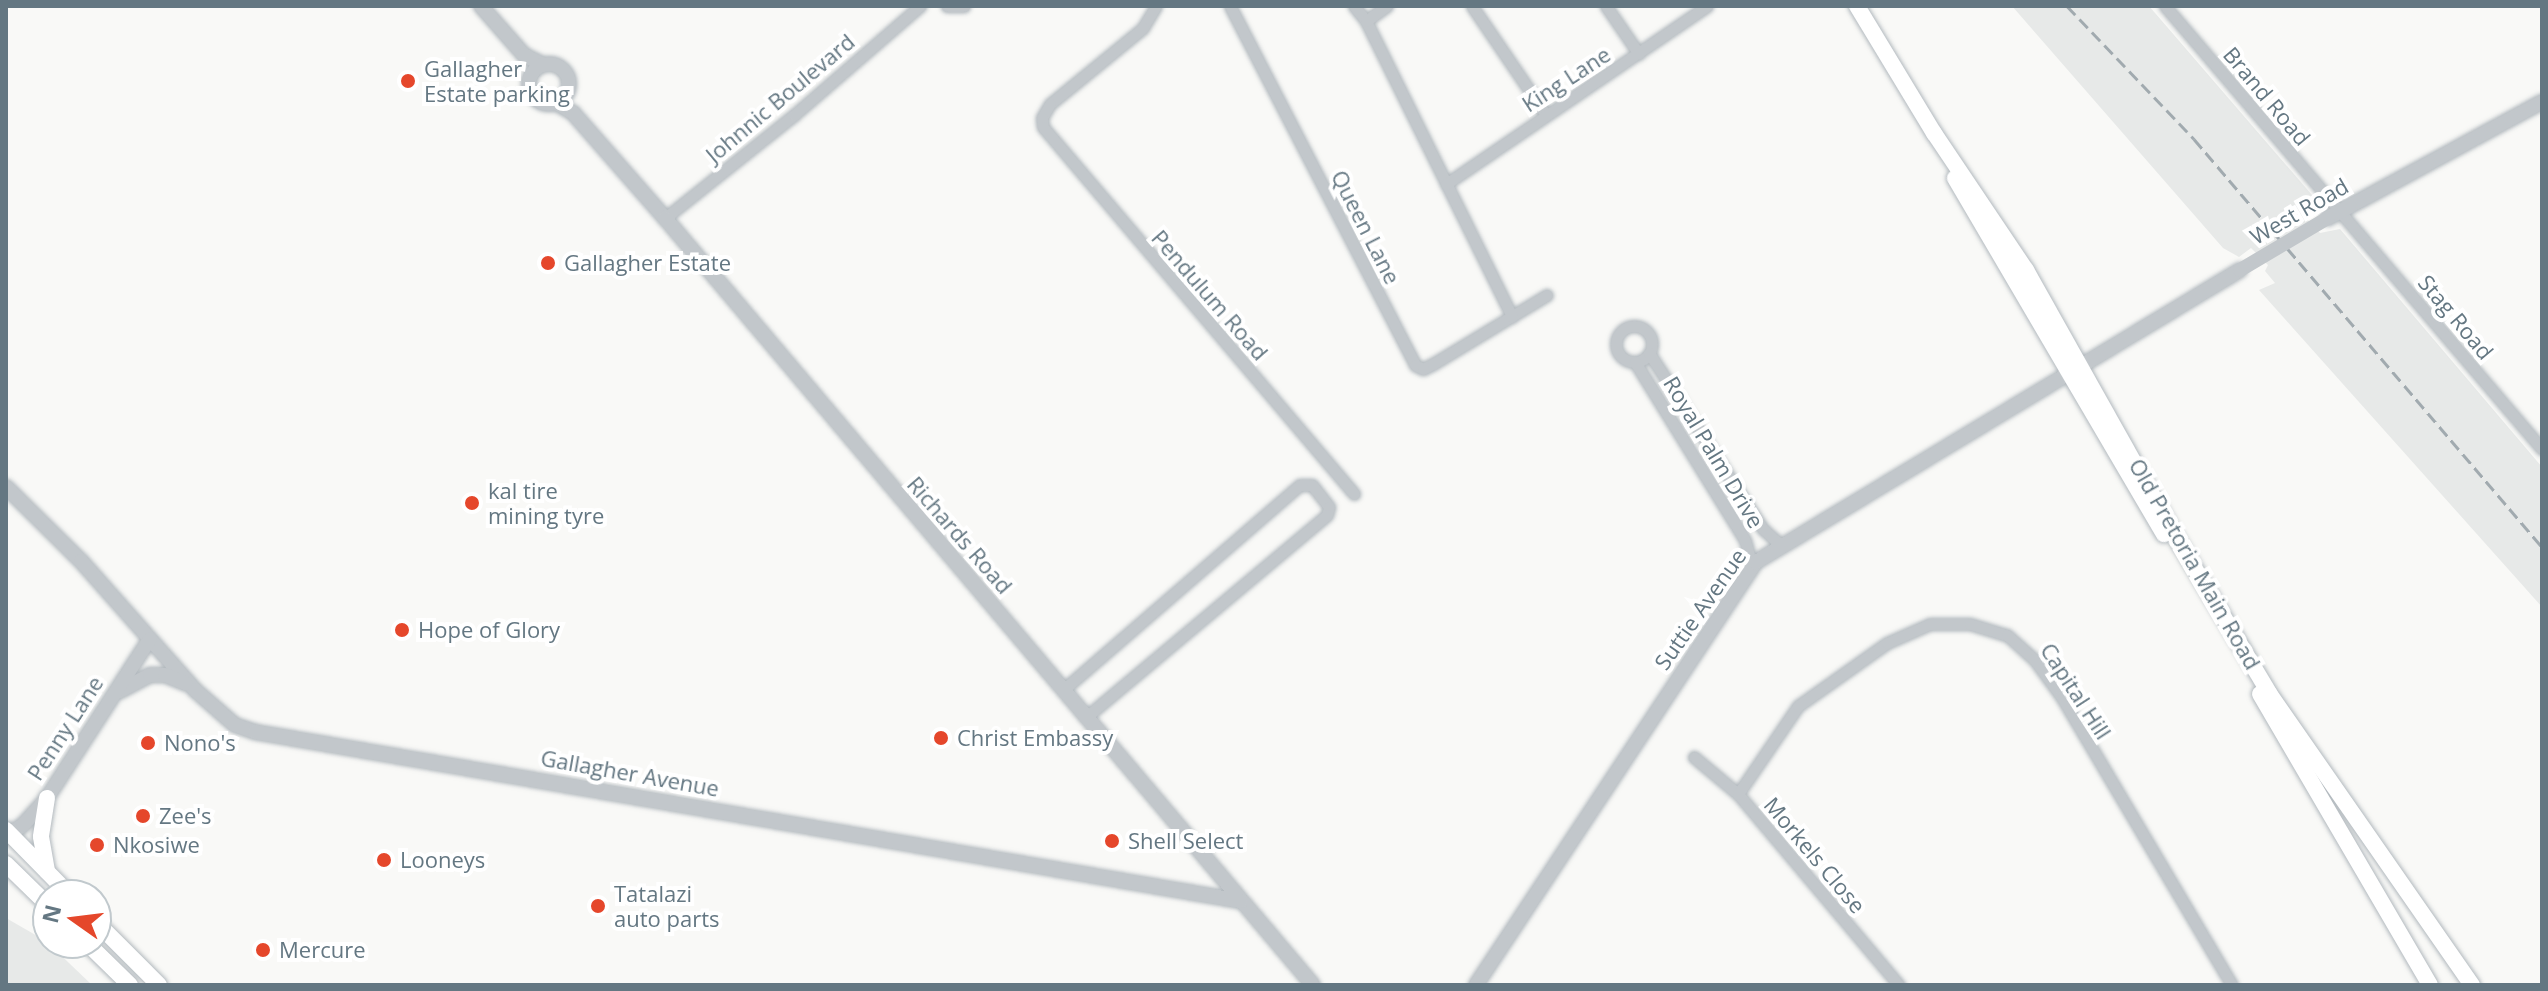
<!DOCTYPE html>
<style>
body{margin:0}
#map{position:relative;width:2548px;height:991px;overflow:hidden;background:#f9f9f7;font-family:"Open Sans",sans-serif}
div>[style]{position:absolute}
.built>*{inset:0;background:#e7e9e8}
.roads{filter:drop-shadow(0 0 2px #b2b9be) drop-shadow(0 0 2px #b2b9be)}
.minor>*{height:11px;margin:-5.5px;padding:0 5.5px;transform-origin:5.5px;border-radius:5.5px;background:#c2c7cb}
.minor>.ring{margin:-5.5px;padding:0;box-sizing:content-box;background:none;border:11px solid #c2c7cb;border-radius:50%}
.tertiary>*{height:14px;margin:-7px;padding:0 7px;transform-origin:7px;border-radius:7px;background:#c2c7cb}
.tertiary>.ring{margin:-7px;padding:0;box-sizing:content-box;background:none;border:14px solid #c2c7cb;border-radius:50%}
.secondary>*{height:16px;margin:-8px;padding:0 8px;transform-origin:8px;border-radius:8px;background:#fff}
.rail>*{height:3px;margin-top:-1.5px;transform-origin:0;background:repeating-linear-gradient(90deg,#a1aaaf 0 12px,transparent 0 18px)}
.tertiary-bridge>*{height:14px;margin:-7px;padding:0 7px;transform-origin:7px;border-radius:7px;background:#c2c7cb}
.dots>*{width:22px;height:22px;translate:-50% -50%;box-sizing:border-box;border:4px solid #fff;border-radius:50%}
span{translate:-50% -50%;white-space:nowrap;text-align:center;line-height:1.15;-webkit-text-stroke:8px #fff;paint-order:stroke}
.poi-label{font-size:22px;color:#647782}
.left{translate:0 -50%;text-align:left}
.street-label{font-size:22px;color:#647782}
.frame{position:absolute;inset:0;border:8px solid #647782;pointer-events:none}
.north{position:absolute;left:32px;top:879px;width:80px;height:80px;box-sizing:border-box;background:#fff;border:2px solid #c1c9cd;border-radius:50%;rotate:284deg;font-size:22px;font-weight:700;line-height:32px;text-align:center;color:#647782}
.north::after{content:'';display:block;margin:auto;width:28px;height:36px;background:#e5472b;clip-path:polygon(50% 0,100% 100%,50% 72%,0 100%)}
</style>
<div id="map">
<div class="built">
<i style="clip-path:polygon(2012px 6px,2149px 6px,2312px 195px,2317px 207px,2305px 217px,2320px 233px,2340px 229px,2542px 467px,2542px 607px,2259px 290px,2275px 283px,2265px 271px,2268px 265px,2251px 248px,2239px 257px,2223px 248px)"></i>
<i style="clip-path:polygon(6px 918px,46px 941px,92px 985px,6px 985px)"></i>
</div>
<div class="roads">
<div class="minor">
<i style="left:947px;top:6px;width:17px"></i>
<i style="left:1156px;top:6px;width:26px;rotate:121deg"></i>
<i style="left:1143px;top:28px;width:120px;rotate:140.7deg"></i>
<i style="left:1050px;top:104px;width:16px;rotate:120deg"></i>
<i style="left:1042px;top:118px;width:9px;rotate:84deg"></i>
<i style="left:1043px;top:127px;width:481px;rotate:49.7deg"></i>
<i style="left:1230px;top:6px;width:404px;rotate:62.7deg"></i>
<i style="left:1415px;top:365px;width:9px;rotate:27deg"></i>
<i style="left:1423px;top:369px;width:11px;rotate:-27deg"></i>
<i style="left:1433px;top:364px;width:133px;rotate:-31.2deg"></i>
<i style="left:1354px;top:6px;width:19px;rotate:51deg"></i>
<i style="left:1366px;top:21px;width:330px;rotate:63.7deg"></i>
<i style="left:1472px;top:6px;width:132px;rotate:55.8deg"></i>
<i style="left:1606px;top:6px;width:58px;rotate:55.5deg"></i>
<i style="left:2165px;top:6px;width:582px;rotate:49.6deg"></i>
<i style="left:1366px;top:21px;width:26px;rotate:-36deg"></i>
<i style="left:1446px;top:184px;width:316px;rotate:-34.3deg"></i>
<i style="left:665px;top:218px;width:165px;rotate:-38.6deg"></i>
<i style="left:794px;top:115px;width:167px;rotate:-40.9deg"></i>
<i class="ring" style="left:1616px;top:326px;width:25px;height:25px"></i>
<i style="left:1649px;top:353px;width:210px;rotate:57.1deg"></i>
<i style="left:1763px;top:529px;width:24px;rotate:42deg"></i>
<i style="left:1635px;top:362px;width:209px;rotate:58.3deg"></i>
<i style="left:1745px;top:540px;width:27px;rotate:75deg"></i>
<i style="left:1063px;top:690px;width:313px;rotate:-40.9deg"></i>
<i style="left:1300px;top:485px;width:12px"></i>
<i style="left:1312px;top:485px;width:28px;rotate:52deg"></i>
<i style="left:1329px;top:507px;width:8px;rotate:104deg"></i>
<i style="left:1327px;top:515px;width:314px;rotate:140deg"></i>
<i style="left:1694px;top:757px;width:57px;rotate:40.1deg"></i>
<i style="left:1738px;top:794px;width:250px;rotate:49.9deg"></i>
<i style="left:1738px;top:794px;width:107px;rotate:-55.7deg"></i>
<i style="left:1798px;top:706px;width:109px;rotate:-35.3deg"></i>
<i style="left:1887px;top:643px;width:47px;rotate:-23.8deg"></i>
<i style="left:1930px;top:624px;width:40px"></i>
<i style="left:1970px;top:624px;width:39px;rotate:17deg"></i>
<i style="left:2007px;top:635px;width:36px;rotate:42deg"></i>
<i style="left:2034px;top:659px;width:46px;rotate:53.9deg"></i>
<i style="left:2061px;top:696px;width:336px;rotate:59.4deg"></i>
</div>
<div class="tertiary">
<i style="left:481px;top:6px;width:65px;rotate:48.7deg"></i>
<i style="left:524px;top:55px;width:22px;rotate:27deg"></i>
<i class="ring" style="left:529px;top:64px;width:26px;height:26px"></i>
<i style="left:556px;top:103px;width:20px;rotate:30deg"></i>
<i style="left:573px;top:113px;width:140px;rotate:48.8deg"></i>
<i style="left:665px;top:218px;width:1004px;rotate:49.81deg"></i>
<i style="left:2328px;top:218px;width:243px;rotate:-28.5deg"></i>
<i style="left:6px;top:487px;width:105px;rotate:44.6deg"></i>
<i style="left:81px;top:561px;width:172px;rotate:48.5deg"></i>
<i style="left:195px;top:690px;width:53px;rotate:41.2deg"></i>
<i style="left:235px;top:725px;width:21px;rotate:19deg"></i>
<i style="left:255px;top:732px;width:1000px;rotate:9.73deg"></i>
<i style="left:120px;top:691px;width:34px;rotate:-28deg"></i>
<i style="left:150px;top:675px;width:15px"></i>
<i style="left:165px;top:675px;width:22px;rotate:22deg"></i>
<i style="left:6px;top:836px;width:20px;rotate:-33deg"></i>
<i style="left:23px;top:825px;width:36px;rotate:-48deg"></i>
<i style="left:47px;top:798px;width:189px;rotate:-57.1deg"></i>
<i style="left:1476px;top:985px;width:507px;rotate:-56.5deg"></i>
<i style="left:1756px;top:562px;width:565px;rotate:-31.1deg"></i>
</div>
<div class="secondary">
<i style="left:1857px;top:6px;width:149px;rotate:58.8deg"></i>
<i style="left:1934px;top:133px;width:165px;rotate:56.1deg"></i>
<i style="left:2026px;top:270px;width:314px;rotate:60.7deg"></i>
<i style="left:2180px;top:544px;width:174px;rotate:59.1deg"></i>
<i style="left:2269px;top:693px;width:356px;rotate:55.2deg"></i>
<i style="left:1955px;top:178px;width:413px;rotate:59.6deg"></i>
<i style="left:2260px;top:694px;width:337px;rotate:59.7deg"></i>
<i style="left:47px;top:798px;width:39px;rotate:99deg"></i>
<i style="left:41px;top:837px;width:35px;rotate:80deg"></i>
<i style="left:6px;top:830px;width:91px;rotate:45.4deg"></i>
<i style="left:6px;top:864px;width:59px;rotate:44.3deg"></i>
<i style="left:96px;top:922px;width:89px;rotate:45deg"></i>
<i style="left:87px;top:943px;width:60px;rotate:44.3deg"></i>
</div>
</div>
<div class="rail">
<i style="left:2067px;top:6px;width:184px;rotate:46.3deg"></i>
<i style="left:2194px;top:139px;width:536px;rotate:49.54deg"></i>
</div>
<div class="tertiary-bridge">
<i style="left:2240px;top:270px;width:102px;rotate:-30.6deg"></i>
</div>
<div class="dots">
<i style="left:408px;top:81px;background:#e5472b"></i>
<i style="left:548px;top:263px;background:#e5472b"></i>
<i style="left:472px;top:503px;background:#e5472b"></i>
<i style="left:402px;top:630px;background:#e5472b"></i>
<i style="left:941px;top:738px;background:#e5472b"></i>
<i style="left:148px;top:743px;background:#e5472b"></i>
<i style="left:143px;top:816px;background:#e5472b"></i>
<i style="left:1112px;top:841px;background:#e5472b"></i>
<i style="left:97px;top:845px;background:#e5472b"></i>
<i style="left:384px;top:860px;background:#e5472b"></i>
<i style="left:598px;top:906px;background:#e5472b"></i>
<i style="left:263px;top:950px;background:#e5472b"></i>
</div>
<div class="poi-label">
<span class="left" style="left:424px;top:81px">Gallagher<br>Estate parking</span>
<span class="left" style="left:564px;top:263px">Gallagher Estate</span>
<span class="left" style="left:488px;top:503px">kal tire<br>mining tyre</span>
<span class="left" style="left:418px;top:630px">Hope of Glory</span>
<span class="left" style="left:957px;top:738px">Christ Embassy</span>
<span class="left" style="left:164px;top:743px">Nono's</span>
<span class="left" style="left:159px;top:816px">Zee's</span>
<span class="left" style="left:1128px;top:841px">Shell Select</span>
<span class="left" style="left:113px;top:845px">Nkosiwe</span>
<span class="left" style="left:400px;top:860px">Looneys</span>
<span class="left" style="left:614px;top:906px">Tatalazi<br>auto parts</span>
<span class="left" style="left:279px;top:950px">Mercure</span>
</div>
<div class="street-label">
<span style="left:1566px;top:79px;rotate:-33deg">King Lane</span>
<span style="left:2267px;top:96px;rotate:50deg">Brand Road</span>
<span style="left:780px;top:98px;rotate:-40deg">Johnnic Boulevard</span>
<span style="left:2299px;top:211px;rotate:-30deg">West Road</span>
<span style="left:1366px;top:227px;rotate:63deg">Queen Lane</span>
<span style="left:1210px;top:295px;rotate:49deg">Pendulum Road</span>
<span style="left:2456px;top:317px;rotate:50deg">Stag Road</span>
<span style="left:1714px;top:452px;rotate:59deg">Royal Palm Drive</span>
<span style="left:960px;top:535px;rotate:49deg">Richards Road</span>
<span style="left:2195px;top:564px;rotate:60deg">Old Pretoria Main Road</span>
<span style="left:1700px;top:609px;rotate:-55deg">Suttie Avenue</span>
<span style="left:2076px;top:691px;rotate:57deg">Capital Hill</span>
<span style="left:65px;top:728px;rotate:-57deg">Penny Lane</span>
<span style="left:630px;top:773px;rotate:10deg">Gallagher Avenue</span>
<span style="left:1815px;top:855px;rotate:50deg">Morkels Close</span>
</div>
<div class="frame"></div>
<div class="north">N</div>
</div>
